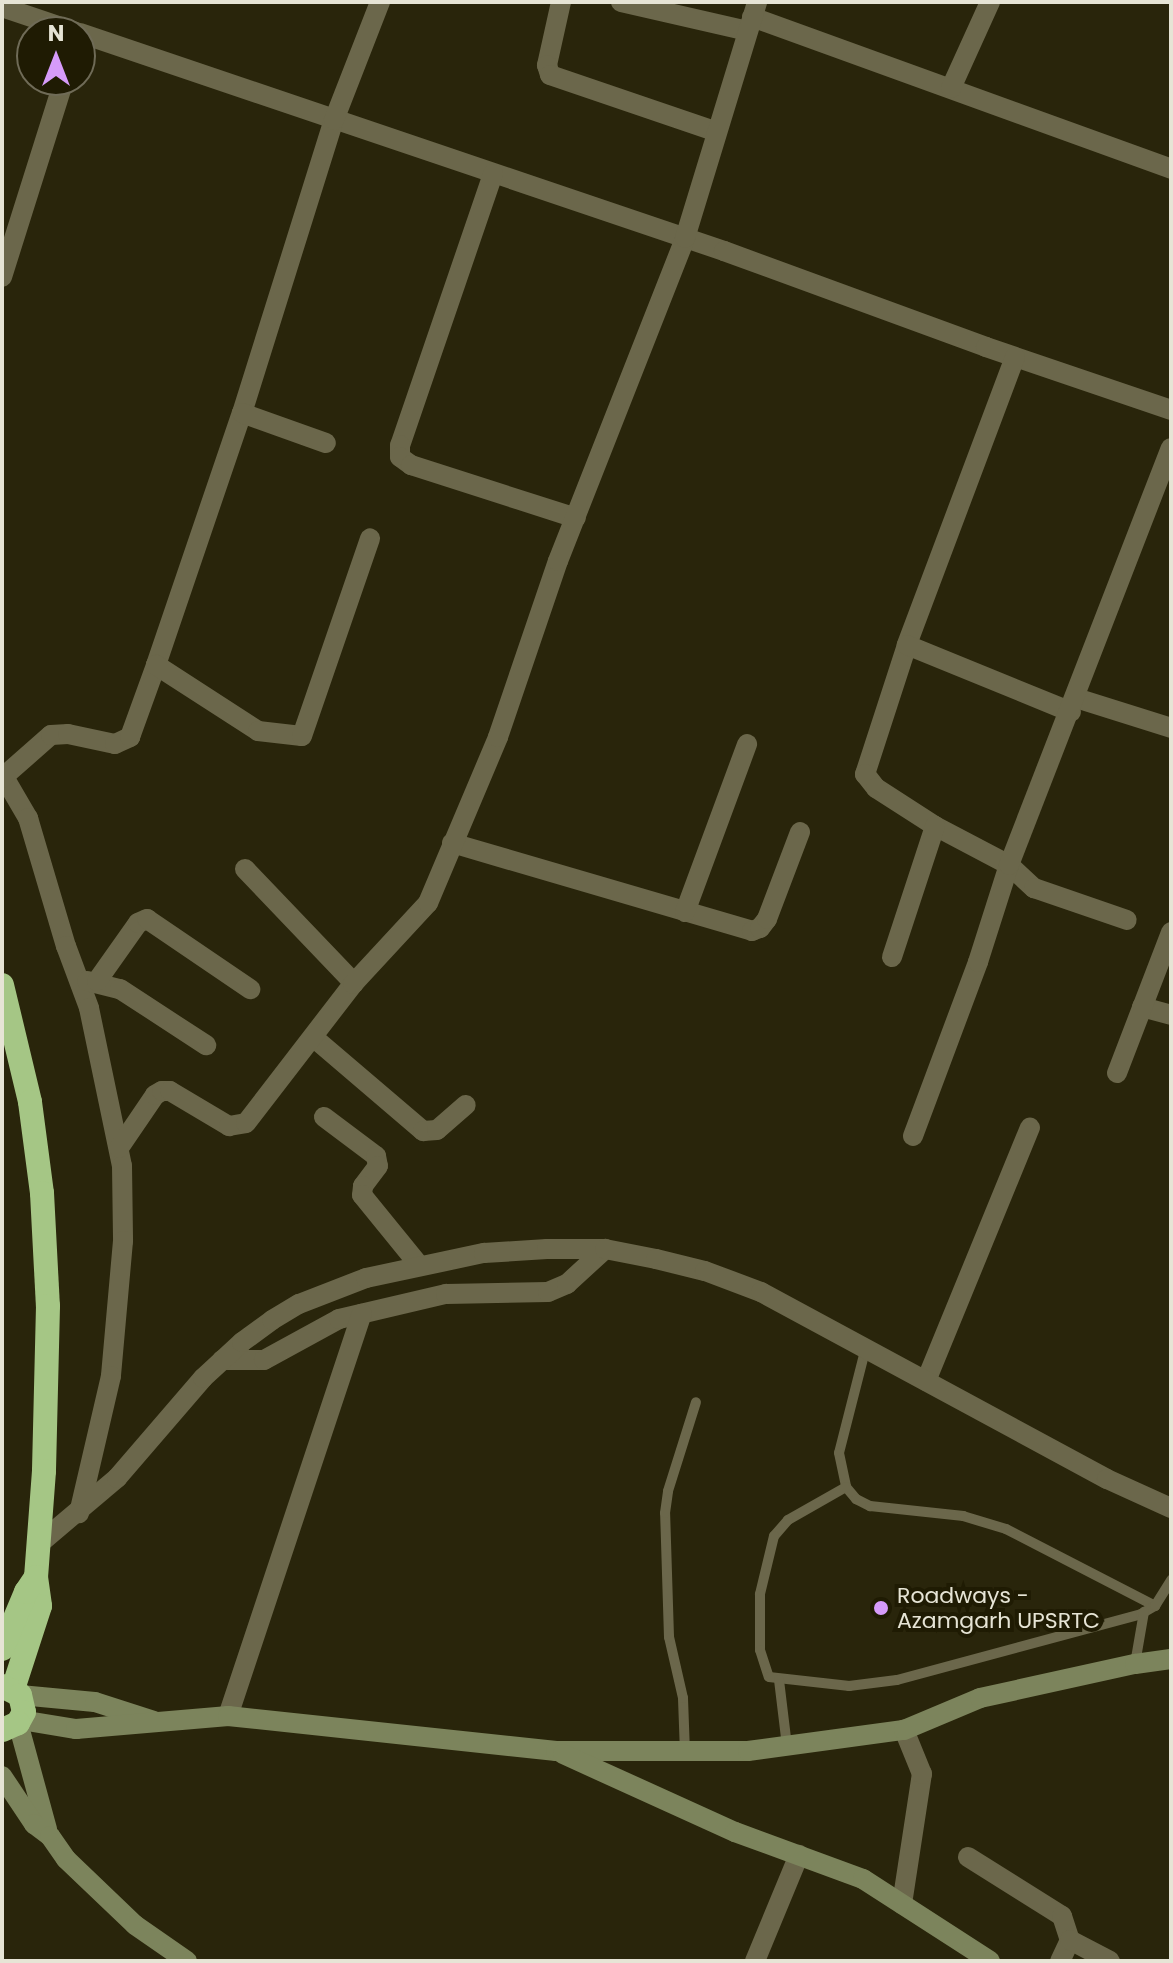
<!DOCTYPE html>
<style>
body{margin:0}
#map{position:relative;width:1173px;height:1963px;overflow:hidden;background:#29250b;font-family:Poppins,sans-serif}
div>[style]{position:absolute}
.lane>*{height:10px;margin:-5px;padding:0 5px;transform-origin:5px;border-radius:5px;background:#6b674b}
.street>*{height:20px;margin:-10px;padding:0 10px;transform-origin:10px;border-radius:10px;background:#6b674b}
.secondary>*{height:20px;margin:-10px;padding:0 10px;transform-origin:10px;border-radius:10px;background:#7c845c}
.highway>*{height:24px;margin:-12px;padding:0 12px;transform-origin:12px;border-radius:12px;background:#a5c685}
.dots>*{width:22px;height:22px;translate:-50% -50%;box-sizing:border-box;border:4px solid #1f1b03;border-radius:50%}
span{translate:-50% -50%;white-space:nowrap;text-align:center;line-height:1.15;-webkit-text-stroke:8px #1f1b03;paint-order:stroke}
.poi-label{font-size:22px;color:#e6e4d5}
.left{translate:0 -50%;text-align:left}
.frame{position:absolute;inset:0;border:4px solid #e6e4d5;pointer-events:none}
.north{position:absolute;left:16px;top:16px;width:80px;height:80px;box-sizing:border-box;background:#1f1b03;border:2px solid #6f6b57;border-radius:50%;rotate:0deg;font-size:22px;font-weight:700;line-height:32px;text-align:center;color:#e6e4d5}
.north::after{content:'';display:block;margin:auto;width:28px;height:36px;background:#d69bfa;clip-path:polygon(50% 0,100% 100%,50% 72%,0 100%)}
</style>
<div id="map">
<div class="lane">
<i style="left:866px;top:1347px;width:109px;rotate:104.3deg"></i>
<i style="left:839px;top:1453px;width:35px;rotate:78deg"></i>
<i style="left:846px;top:1487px;width:16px;rotate:50deg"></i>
<i style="left:856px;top:1499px;width:16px;rotate:27deg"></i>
<i style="left:870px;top:1506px;width:94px;rotate:6.1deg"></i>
<i style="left:963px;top:1516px;width:45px;rotate:16.8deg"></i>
<i style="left:1006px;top:1529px;width:168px;rotate:27.3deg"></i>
<i style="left:846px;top:1487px;width:67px;rotate:150.4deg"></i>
<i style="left:788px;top:1520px;width:21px;rotate:131deg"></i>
<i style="left:774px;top:1536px;width:60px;rotate:103.6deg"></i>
<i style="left:760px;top:1594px;width:56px;rotate:90deg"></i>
<i style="left:760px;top:1650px;width:28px;rotate:72deg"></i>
<i style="left:769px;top:1677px;width:81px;rotate:6.4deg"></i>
<i style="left:849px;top:1686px;width:48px;rotate:-7.1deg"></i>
<i style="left:897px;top:1680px;width:253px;rotate:-15.1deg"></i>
<i style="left:1141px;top:1614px;width:16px;rotate:-30deg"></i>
<i style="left:1155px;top:1606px;width:31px;rotate:-58deg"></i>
<i style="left:1135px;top:1664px;width:53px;rotate:-80.2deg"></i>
<i style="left:779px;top:1680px;width:66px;rotate:83.1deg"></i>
<i style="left:685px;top:1753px;width:55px;rotate:-92.1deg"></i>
<i style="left:683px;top:1698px;width:63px;rotate:-102.9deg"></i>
<i style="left:669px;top:1637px;width:124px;rotate:-91.8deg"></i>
<i style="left:665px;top:1513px;width:22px;rotate:-82deg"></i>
<i style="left:668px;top:1491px;width:93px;rotate:-72.5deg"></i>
</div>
<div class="street">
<i style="left:561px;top:2px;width:65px;rotate:102.5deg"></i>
<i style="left:547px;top:65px;width:10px;rotate:73deg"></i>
<i style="left:550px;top:75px;width:176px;rotate:18.8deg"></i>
<i style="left:621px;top:2px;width:130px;rotate:12.9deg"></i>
<i style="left:2px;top:7px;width:78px;rotate:18.7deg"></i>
<i style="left:752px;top:17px;width:446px;rotate:19.9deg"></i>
<i style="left:80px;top:33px;width:680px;rotate:18.7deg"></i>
<i style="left:724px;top:251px;width:279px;rotate:20.1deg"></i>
<i style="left:986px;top:347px;width:195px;rotate:18.8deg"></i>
<i style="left:951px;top:88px;width:94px;rotate:-65.6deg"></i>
<i style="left:493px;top:174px;width:287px;rotate:108.9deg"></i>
<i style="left:400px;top:445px;width:12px;rotate:90deg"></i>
<i style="left:400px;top:457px;width:14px;rotate:36deg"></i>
<i style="left:411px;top:465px;width:173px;rotate:17.8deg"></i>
<i style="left:2px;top:277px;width:207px;rotate:-72.5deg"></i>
<i style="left:1015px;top:357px;width:308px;rotate:110.6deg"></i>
<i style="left:907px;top:645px;width:136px;rotate:108deg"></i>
<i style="left:865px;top:774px;width:18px;rotate:52deg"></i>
<i style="left:876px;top:788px;width:70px;rotate:32.8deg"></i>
<i style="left:935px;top:826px;width:84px;rotate:27.8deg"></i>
<i style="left:1009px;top:865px;width:34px;rotate:43deg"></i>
<i style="left:1034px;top:888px;width:98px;rotate:19deg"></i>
<i style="left:242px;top:413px;width:307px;rotate:-72.6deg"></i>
<i style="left:334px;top:120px;width:127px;rotate:-68.7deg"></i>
<i style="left:907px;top:645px;width:177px;rotate:22.2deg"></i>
<i style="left:156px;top:665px;width:266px;rotate:-71.2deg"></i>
<i style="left:242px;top:413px;width:89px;rotate:19.7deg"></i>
<i style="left:1076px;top:698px;width:100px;rotate:17.5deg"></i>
<i style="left:4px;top:777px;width:48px;rotate:59.7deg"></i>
<i style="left:28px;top:818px;width:134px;rotate:73.5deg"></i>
<i style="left:66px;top:946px;width:66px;rotate:69.6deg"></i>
<i style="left:89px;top:1008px;width:161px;rotate:78.2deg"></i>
<i style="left:122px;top:1166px;width:75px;rotate:89.2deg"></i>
<i style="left:123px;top:1241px;width:136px;rotate:95.1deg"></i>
<i style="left:111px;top:1376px;width:141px;rotate:103.1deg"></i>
<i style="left:2px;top:778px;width:65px;rotate:-41.3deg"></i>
<i style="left:51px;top:735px;width:17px;rotate:-3deg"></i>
<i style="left:68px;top:734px;width:48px;rotate:12deg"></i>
<i style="left:115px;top:744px;width:17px;rotate:-25deg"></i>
<i style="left:130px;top:737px;width:77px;rotate:-70.1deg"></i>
<i style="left:156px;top:665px;width:121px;rotate:32.9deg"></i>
<i style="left:258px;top:731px;width:44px;rotate:6.5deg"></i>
<i style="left:302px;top:736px;width:209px;rotate:-71deg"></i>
<i style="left:452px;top:843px;width:313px;rotate:16.3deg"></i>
<i style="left:752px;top:931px;width:9px;rotate:-21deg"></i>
<i style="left:760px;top:928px;width:11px;rotate:-52deg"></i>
<i style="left:767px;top:919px;width:93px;rotate:-69.2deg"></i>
<i style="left:245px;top:869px;width:158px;rotate:46.3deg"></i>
<i style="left:685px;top:912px;width:179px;rotate:-69.7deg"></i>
<i style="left:892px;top:957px;width:138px;rotate:-71.8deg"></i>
<i style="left:87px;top:981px;width:34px;rotate:14deg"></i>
<i style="left:120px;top:989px;width:103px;rotate:33.1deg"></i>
<i style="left:97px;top:981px;width:71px;rotate:-54.7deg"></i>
<i style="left:138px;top:923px;width:10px;rotate:-24deg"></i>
<i style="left:147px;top:919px;width:125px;rotate:34.2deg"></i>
<i style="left:1142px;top:1007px;width:30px;rotate:15deg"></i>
<i style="left:313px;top:1037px;width:145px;rotate:40.5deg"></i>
<i style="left:423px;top:1131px;width:14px;rotate:-4deg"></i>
<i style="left:437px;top:1130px;width:38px;rotate:-41deg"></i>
<i style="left:1117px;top:1073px;width:151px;rotate:-69deg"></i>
<i style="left:324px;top:1117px;width:65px;rotate:36.9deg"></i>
<i style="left:376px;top:1156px;width:10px;rotate:79deg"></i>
<i style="left:378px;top:1166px;width:25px;rotate:127deg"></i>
<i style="left:363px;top:1186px;width:9px;rotate:96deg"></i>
<i style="left:362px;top:1195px;width:89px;rotate:50.9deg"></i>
<i style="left:913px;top:1136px;width:186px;rotate:-69.5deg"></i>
<i style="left:978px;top:962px;width:102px;rotate:-72.3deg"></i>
<i style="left:1009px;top:865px;width:447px;rotate:-68.8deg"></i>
<i style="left:119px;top:1148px;width:64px;rotate:-55.8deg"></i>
<i style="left:155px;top:1095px;width:8px;rotate:-30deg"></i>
<i style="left:162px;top:1091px;width:8px"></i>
<i style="left:170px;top:1091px;width:69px;rotate:30.7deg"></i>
<i style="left:229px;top:1126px;width:17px;rotate:-10deg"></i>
<i style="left:246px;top:1123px;width:175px;rotate:-52.4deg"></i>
<i style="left:353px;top:984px;width:110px;rotate:-47.2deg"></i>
<i style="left:428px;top:903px;width:180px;rotate:-67.1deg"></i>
<i style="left:498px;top:737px;width:186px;rotate:-71.2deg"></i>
<i style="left:558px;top:561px;width:347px;rotate:-68.5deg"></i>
<i style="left:685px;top:238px;width:247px;rotate:-73deg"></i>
<i style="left:222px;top:1360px;width:42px"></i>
<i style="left:264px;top:1360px;width:85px;rotate:-28.7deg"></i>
<i style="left:339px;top:1319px;width:110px;rotate:-13.2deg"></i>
<i style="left:446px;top:1294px;width:102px;rotate:-1.1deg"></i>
<i style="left:548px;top:1292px;width:21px;rotate:-23deg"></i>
<i style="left:567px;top:1284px;width:52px;rotate:-42.6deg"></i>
<i style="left:926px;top:1381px;width:274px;rotate:-67.7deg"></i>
<i style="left:40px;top:1543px;width:101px;rotate:-40.2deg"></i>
<i style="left:117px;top:1478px;width:132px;rotate:-49.3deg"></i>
<i style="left:203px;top:1378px;width:53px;rotate:-42.7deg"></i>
<i style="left:242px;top:1342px;width:37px;rotate:-36deg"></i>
<i style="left:272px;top:1320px;width:31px;rotate:-31deg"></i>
<i style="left:299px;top:1304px;width:72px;rotate:-21.2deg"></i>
<i style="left:366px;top:1278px;width:121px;rotate:-12deg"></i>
<i style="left:484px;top:1253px;width:63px;rotate:-3.6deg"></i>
<i style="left:547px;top:1249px;width:58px"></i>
<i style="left:605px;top:1249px;width:52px;rotate:11.1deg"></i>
<i style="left:656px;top:1259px;width:50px;rotate:13.8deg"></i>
<i style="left:705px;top:1271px;width:60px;rotate:20.6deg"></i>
<i style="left:761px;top:1292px;width:393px;rotate:28.4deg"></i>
<i style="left:1107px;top:1479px;width:70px;rotate:24.4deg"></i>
<i style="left:228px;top:1716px;width:424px;rotate:-71.6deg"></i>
<i style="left:968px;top:1857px;width:111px;rotate:32.1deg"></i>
<i style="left:1062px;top:1916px;width:25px;rotate:72deg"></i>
<i style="left:1070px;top:1940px;width:23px;rotate:115deg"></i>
<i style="left:902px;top:1904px;width:132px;rotate:-81.3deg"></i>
<i style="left:922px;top:1774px;width:48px;rotate:-112.2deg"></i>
<i style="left:1070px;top:1940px;width:45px;rotate:27.7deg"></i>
<i style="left:755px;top:1961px;width:115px;rotate:-67.5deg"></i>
</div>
<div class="secondary">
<i style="left:20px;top:1695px;width:75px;rotate:5.3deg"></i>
<i style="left:95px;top:1702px;width:62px;rotate:17.9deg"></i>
<i style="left:21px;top:1720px;width:56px;rotate:9.3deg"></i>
<i style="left:76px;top:1729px;width:153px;rotate:-4.9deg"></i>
<i style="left:228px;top:1716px;width:330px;rotate:6.1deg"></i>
<i style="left:556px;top:1751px;width:192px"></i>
<i style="left:748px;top:1751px;width:157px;rotate:-7.7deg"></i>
<i style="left:904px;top:1730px;width:82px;rotate:-22.8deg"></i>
<i style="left:980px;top:1698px;width:159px;rotate:-12.4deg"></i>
<i style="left:1135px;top:1664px;width:36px;rotate:-8deg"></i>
<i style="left:18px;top:1723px;width:110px;rotate:74.7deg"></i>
<i style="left:563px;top:1754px;width:189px;rotate:24.4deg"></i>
<i style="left:735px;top:1832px;width:136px;rotate:20.2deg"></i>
<i style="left:863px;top:1879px;width:151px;rotate:32.8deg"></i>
<i style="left:2px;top:1776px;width:58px;rotate:56.3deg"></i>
<i style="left:34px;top:1824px;width:20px;rotate:37deg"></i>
<i style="left:50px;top:1836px;width:28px;rotate:55deg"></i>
<i style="left:66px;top:1859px;width:95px;rotate:43.7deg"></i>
<i style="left:135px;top:1925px;width:63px;rotate:34.7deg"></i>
</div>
<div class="highway">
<i style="left:2px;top:985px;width:120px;rotate:76.5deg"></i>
<i style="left:30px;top:1102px;width:92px;rotate:82.5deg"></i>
<i style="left:42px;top:1193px;width:113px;rotate:87deg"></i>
<i style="left:48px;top:1306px;width:165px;rotate:91.4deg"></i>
<i style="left:44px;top:1471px;width:106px;rotate:94.3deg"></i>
<i style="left:36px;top:1577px;width:29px;rotate:82deg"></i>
<i style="left:40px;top:1606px;width:87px;rotate:108deg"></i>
<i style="left:2px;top:1649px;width:62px;rotate:-67.2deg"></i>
<i style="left:26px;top:1592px;width:18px;rotate:-56deg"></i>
<i style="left:2px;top:1686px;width:20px;rotate:27deg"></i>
<i style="left:20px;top:1695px;width:17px;rotate:77deg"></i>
<i style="left:24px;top:1712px;width:13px;rotate:119deg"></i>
<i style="left:18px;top:1723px;width:17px;rotate:156deg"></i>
</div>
<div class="dots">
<i style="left:881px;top:1608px;background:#d69bfa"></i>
</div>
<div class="poi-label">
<span class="left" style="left:897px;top:1608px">Roadways -<br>Azamgarh UPSRTC</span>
</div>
<div class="frame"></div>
<div class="north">N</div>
</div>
